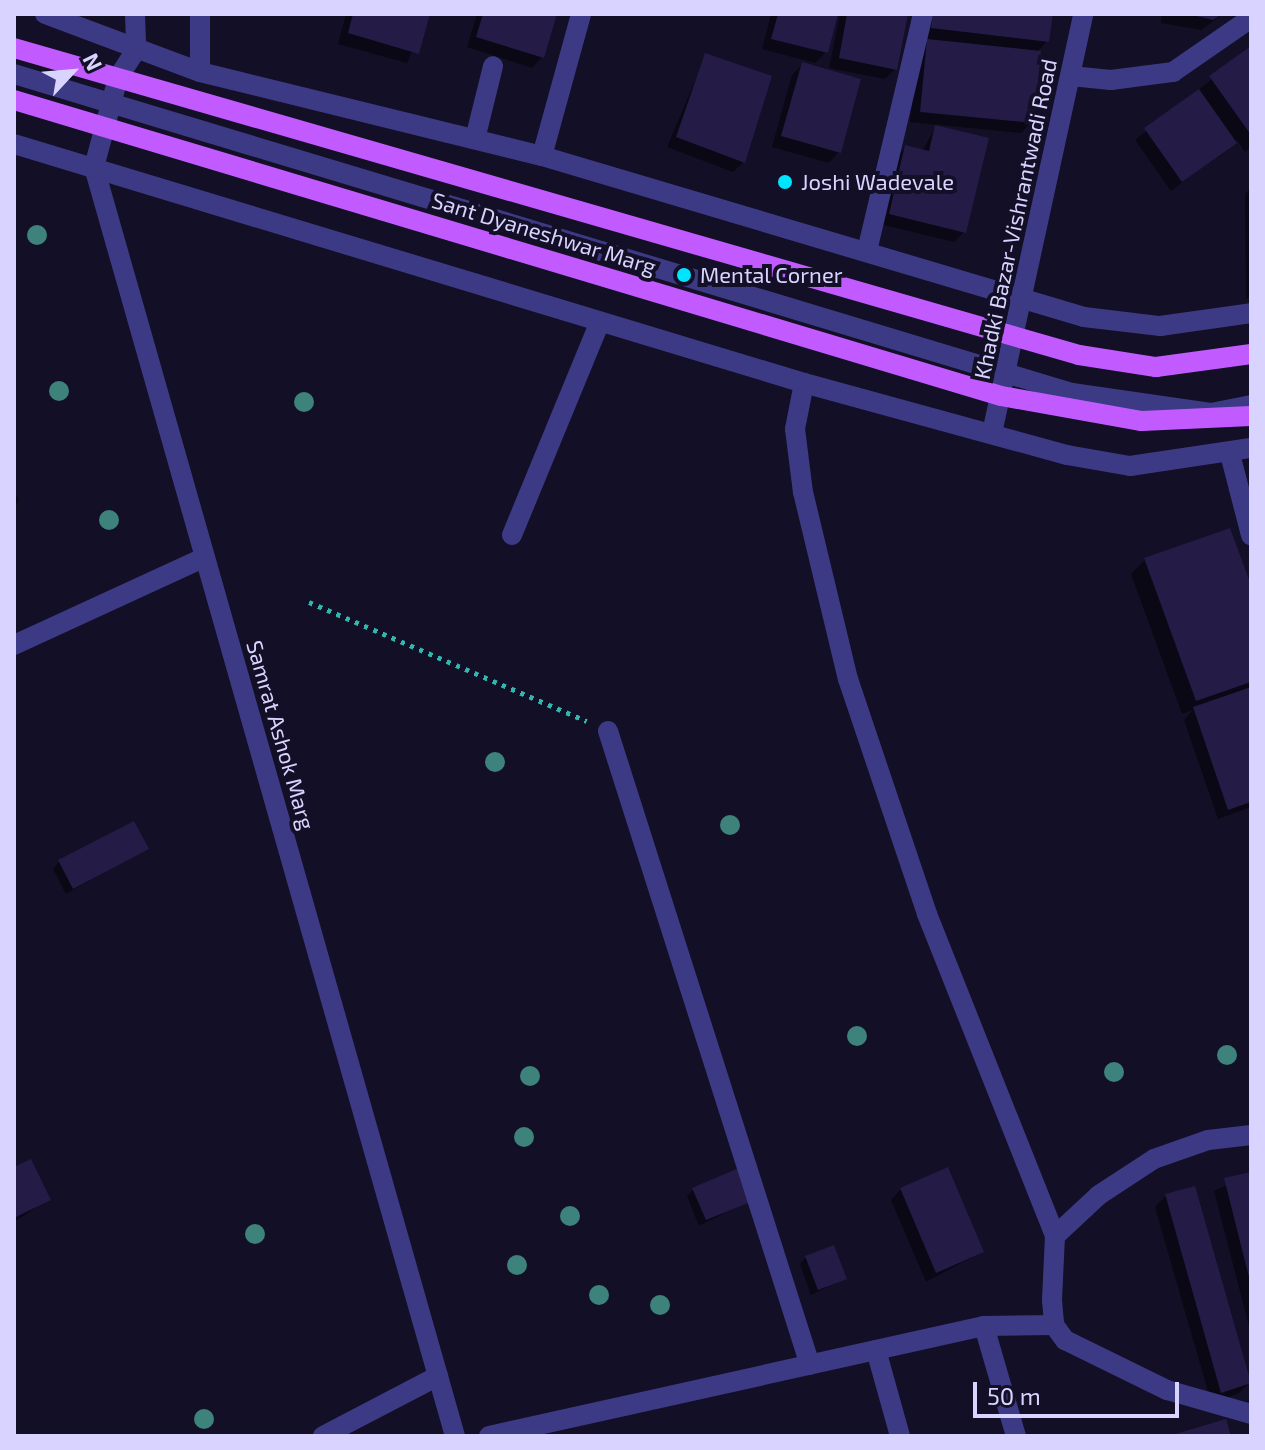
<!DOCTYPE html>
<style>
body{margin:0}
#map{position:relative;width:1265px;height:1450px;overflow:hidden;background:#130f26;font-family:"Exo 2",sans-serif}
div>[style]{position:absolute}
.shadow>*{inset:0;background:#0007}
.building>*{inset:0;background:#241b47}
.path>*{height:5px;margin-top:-2.5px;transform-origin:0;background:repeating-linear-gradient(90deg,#2fb8b0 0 4px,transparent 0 10px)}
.minor>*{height:20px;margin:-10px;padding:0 10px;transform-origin:10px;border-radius:10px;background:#3d3a85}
.major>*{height:20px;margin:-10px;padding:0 10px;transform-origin:10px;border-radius:10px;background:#c25bff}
.trees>*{width:20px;height:20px;margin:-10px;border-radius:50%;background:#3d827b}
.dots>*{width:22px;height:22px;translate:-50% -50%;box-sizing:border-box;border:4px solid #130f26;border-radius:50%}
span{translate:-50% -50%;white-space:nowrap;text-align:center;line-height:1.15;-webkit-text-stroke:8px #130f26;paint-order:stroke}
.poi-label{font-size:22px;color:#d9d4ff}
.left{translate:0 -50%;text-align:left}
.street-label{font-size:22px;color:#d9d4ff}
.frame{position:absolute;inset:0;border:16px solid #d9d4ff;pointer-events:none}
.north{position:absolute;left:32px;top:32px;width:80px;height:80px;-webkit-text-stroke:6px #130f26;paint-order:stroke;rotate:64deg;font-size:22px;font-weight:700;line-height:32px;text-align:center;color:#d9d4ff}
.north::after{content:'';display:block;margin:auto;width:28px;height:36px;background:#d9d4ff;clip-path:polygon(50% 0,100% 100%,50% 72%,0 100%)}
.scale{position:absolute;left:973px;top:1382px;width:206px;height:36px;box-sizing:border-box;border:4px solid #d9d4ff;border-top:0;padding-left:10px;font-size:24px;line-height:28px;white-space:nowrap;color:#d9d4ff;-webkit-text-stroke:6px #130f26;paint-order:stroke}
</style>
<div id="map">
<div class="shadow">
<i style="clip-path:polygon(346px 14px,428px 14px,407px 63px,338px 44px)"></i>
<i style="clip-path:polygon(477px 14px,555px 14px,542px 57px,532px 68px,467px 47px)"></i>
<i style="clip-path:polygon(771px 14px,835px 14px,826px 52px,815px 63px,762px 49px)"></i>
<i style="clip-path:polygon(840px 14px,906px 14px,895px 69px,885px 79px,829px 68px)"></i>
<i style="clip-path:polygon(924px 14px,1051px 14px,1047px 41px,1036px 53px,1032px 122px,1021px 133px,910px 122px,917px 52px,930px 39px,922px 38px)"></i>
<i style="clip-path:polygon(1162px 14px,1223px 14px,1201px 30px,1161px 23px)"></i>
<i style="clip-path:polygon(1251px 48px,1251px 147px,1245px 152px,1237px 140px,1171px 191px,1135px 140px)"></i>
<i style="clip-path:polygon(706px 55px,744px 162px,733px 172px,667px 147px)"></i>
<i style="clip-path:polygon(802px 65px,839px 152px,829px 163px,772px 147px,792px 75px)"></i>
<i style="clip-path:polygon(935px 128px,964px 232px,954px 242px,880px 224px,895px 158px,906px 147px,922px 151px)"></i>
<i style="clip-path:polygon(1251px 188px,1251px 296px,1246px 299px,1245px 194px)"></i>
<i style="clip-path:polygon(14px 490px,19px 501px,14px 507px)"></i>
<i style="clip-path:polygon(1145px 560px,1251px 591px,1251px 807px,1218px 819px,1184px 720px,1193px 710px,1182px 714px,1131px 574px)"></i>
<i style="clip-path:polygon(146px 849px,66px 894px,53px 869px,59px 862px)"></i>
<i style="clip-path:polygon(14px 1169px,49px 1199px,14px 1222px)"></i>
<i style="clip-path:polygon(1251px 1174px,1251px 1334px,1214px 1191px)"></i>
<i style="clip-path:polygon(901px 1189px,982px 1252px,926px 1282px,891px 1200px)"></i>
<i style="clip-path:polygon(693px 1190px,750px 1200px,699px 1226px,687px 1196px)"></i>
<i style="clip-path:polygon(1166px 1196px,1249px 1383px,1238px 1394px,1211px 1402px,1155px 1207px)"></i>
<i style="clip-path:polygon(806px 1257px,845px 1278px,811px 1295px,800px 1264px)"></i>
</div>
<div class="building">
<i style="clip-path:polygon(353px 14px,430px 14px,419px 54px,348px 33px)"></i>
<i style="clip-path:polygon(483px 14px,557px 14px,544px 58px,476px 37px)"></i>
<i style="clip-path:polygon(778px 14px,838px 14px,828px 53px,771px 39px)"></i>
<i style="clip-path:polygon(847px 14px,908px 14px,897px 70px,839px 58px)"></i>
<i style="clip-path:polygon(933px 14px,1053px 14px,1049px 42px,931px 28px)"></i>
<i style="clip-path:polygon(1188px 14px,1222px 14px,1213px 20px)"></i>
<i style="clip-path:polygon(927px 39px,1041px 51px,1034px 123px,920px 112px)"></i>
<i style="clip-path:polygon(1251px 46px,1251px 135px,1209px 76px)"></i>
<i style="clip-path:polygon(705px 53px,772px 76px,745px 163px,676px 137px)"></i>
<i style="clip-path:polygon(802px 62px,861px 79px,841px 153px,781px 136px)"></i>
<i style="clip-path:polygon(1199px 89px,1237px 143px,1182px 182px,1144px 128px)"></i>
<i style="clip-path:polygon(935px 125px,989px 138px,966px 233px,889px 214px,905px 145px,929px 151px)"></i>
<i style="clip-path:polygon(1230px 528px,1251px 585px,1251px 682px,1196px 701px,1144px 558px)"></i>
<i style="clip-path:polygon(1251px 687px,1251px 802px,1228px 810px,1193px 707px)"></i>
<i style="clip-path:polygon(134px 821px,149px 849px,73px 889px,58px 860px)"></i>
<i style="clip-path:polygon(31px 1159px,51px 1200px,14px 1218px,14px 1167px)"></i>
<i style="clip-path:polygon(948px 1167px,984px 1252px,936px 1273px,900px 1188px)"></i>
<i style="clip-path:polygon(739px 1168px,753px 1201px,706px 1220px,692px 1188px)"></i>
<i style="clip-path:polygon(1251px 1172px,1251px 1280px,1250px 1281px,1224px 1178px)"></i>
<i style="clip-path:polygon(1195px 1186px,1251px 1383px,1221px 1393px,1165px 1194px)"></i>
<i style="clip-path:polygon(834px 1245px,847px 1279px,818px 1290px,805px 1256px)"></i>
<i style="clip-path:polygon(1226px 1419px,1231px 1436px,1172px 1436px,1172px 1435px)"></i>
</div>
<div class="path">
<i style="left:309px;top:602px;width:302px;rotate:23.2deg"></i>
</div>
<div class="minor">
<i style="left:45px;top:14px;width:165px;rotate:20.5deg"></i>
<i style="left:200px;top:72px;width:352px;rotate:13.8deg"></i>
<i style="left:542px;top:156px;width:565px;rotate:16.54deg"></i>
<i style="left:1084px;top:317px;width:77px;rotate:6.8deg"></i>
<i style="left:1160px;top:326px;width:92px;rotate:-8.1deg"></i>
<i style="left:135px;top:14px;width:36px;rotate:88deg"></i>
<i style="left:200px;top:14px;width:58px;rotate:90deg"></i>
<i style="left:136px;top:50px;width:33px;rotate:123deg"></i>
<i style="left:118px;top:78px;width:92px;rotate:105.1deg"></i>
<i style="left:94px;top:167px;width:1319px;rotate:74.12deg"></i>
<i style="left:14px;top:74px;width:1105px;rotate:16.78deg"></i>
<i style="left:1072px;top:393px;width:140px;rotate:8.2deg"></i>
<i style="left:1211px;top:413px;width:41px;rotate:-11.3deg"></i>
<i style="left:1071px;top:76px;width:40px;rotate:5.7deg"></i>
<i style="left:1111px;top:80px;width:63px;rotate:-7.4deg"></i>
<i style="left:1173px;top:72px;width:95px;rotate:-34.7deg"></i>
<i style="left:475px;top:139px;width:75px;rotate:-76.1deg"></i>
<i style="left:14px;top:144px;width:825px;rotate:16.83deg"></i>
<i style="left:804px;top:383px;width:273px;rotate:15.3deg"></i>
<i style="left:1067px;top:455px;width:64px;rotate:9.9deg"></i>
<i style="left:1130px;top:466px;width:122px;rotate:-8.5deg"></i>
<i style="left:542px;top:156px;width:147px;rotate:-74.6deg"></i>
<i style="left:867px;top:251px;width:244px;rotate:-76.7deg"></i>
<i style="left:804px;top:383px;width:47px;rotate:101.1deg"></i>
<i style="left:795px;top:429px;width:64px;rotate:82.8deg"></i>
<i style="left:803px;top:492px;width:192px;rotate:76.5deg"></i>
<i style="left:848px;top:679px;width:248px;rotate:71.4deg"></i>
<i style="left:927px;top:914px;width:347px;rotate:68.3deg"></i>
<i style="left:992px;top:433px;width:429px;rotate:-77.7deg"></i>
<i style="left:1230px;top:454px;width:84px;rotate:75.5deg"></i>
<i style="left:512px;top:535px;width:230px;rotate:-67.6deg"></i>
<i style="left:14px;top:645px;width:210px;rotate:-24.7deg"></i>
<i style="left:608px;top:731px;width:665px;rotate:72.33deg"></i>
<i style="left:1251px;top:1135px;width:43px;rotate:173.4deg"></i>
<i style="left:1208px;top:1140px;width:57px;rotate:160.6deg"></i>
<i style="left:1154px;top:1159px;width:66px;rotate:146.8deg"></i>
<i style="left:1099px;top:1195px;width:60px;rotate:137deg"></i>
<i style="left:1055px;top:1236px;width:64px;rotate:92.7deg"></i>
<i style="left:1052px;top:1300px;width:25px;rotate:85deg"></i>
<i style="left:1054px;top:1325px;width:19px;rotate:54deg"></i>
<i style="left:1065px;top:1340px;width:114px;rotate:26.1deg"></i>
<i style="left:1167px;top:1390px;width:87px;rotate:15.9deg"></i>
<i style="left:984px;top:1326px;width:115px;rotate:73.8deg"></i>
<i style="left:876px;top:1350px;width:89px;rotate:74.4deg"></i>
<i style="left:323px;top:1436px;width:130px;rotate:-27.6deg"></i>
<i style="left:489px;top:1436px;width:507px;rotate:-12.53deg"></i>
<i style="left:984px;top:1326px;width:70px;rotate:-0.8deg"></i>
</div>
<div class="major">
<i style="left:14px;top:48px;width:1108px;rotate:16.08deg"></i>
<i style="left:1079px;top:355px;width:78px;rotate:8.9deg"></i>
<i style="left:1156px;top:367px;width:96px;rotate:-7.8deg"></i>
<i style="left:14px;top:100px;width:1030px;rotate:16.69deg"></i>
<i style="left:1001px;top:396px;width:143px;rotate:10.1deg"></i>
<i style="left:1142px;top:421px;width:109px;rotate:-2.6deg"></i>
</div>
<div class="trees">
<i style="left:37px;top:235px"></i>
<i style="left:59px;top:391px"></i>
<i style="left:304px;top:402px"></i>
<i style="left:109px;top:520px"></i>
<i style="left:495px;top:762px"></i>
<i style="left:730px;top:825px"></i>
<i style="left:857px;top:1036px"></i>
<i style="left:1227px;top:1055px"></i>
<i style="left:1114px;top:1072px"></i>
<i style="left:530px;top:1076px"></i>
<i style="left:524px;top:1137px"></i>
<i style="left:570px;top:1216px"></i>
<i style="left:255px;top:1234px"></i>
<i style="left:517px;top:1265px"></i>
<i style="left:599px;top:1295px"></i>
<i style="left:660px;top:1305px"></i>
<i style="left:204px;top:1419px"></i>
</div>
<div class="dots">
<i style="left:785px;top:182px;background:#00e5ff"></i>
<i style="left:684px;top:275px;background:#00e5ff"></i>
</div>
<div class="poi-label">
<span class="left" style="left:801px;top:182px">Joshi Wadevale</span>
<span class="left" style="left:700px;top:275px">Mental Corner</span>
</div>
<div class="street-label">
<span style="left:1015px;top:219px;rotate:-78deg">Khadki Bazar-Vishrantwadi Road</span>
<span style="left:544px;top:233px;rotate:17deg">Sant Dyaneshwar Marg</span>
<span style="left:281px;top:735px;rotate:74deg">Samrat Ashok Marg</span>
</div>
<div class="frame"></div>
<div class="north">N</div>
<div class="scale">50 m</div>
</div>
